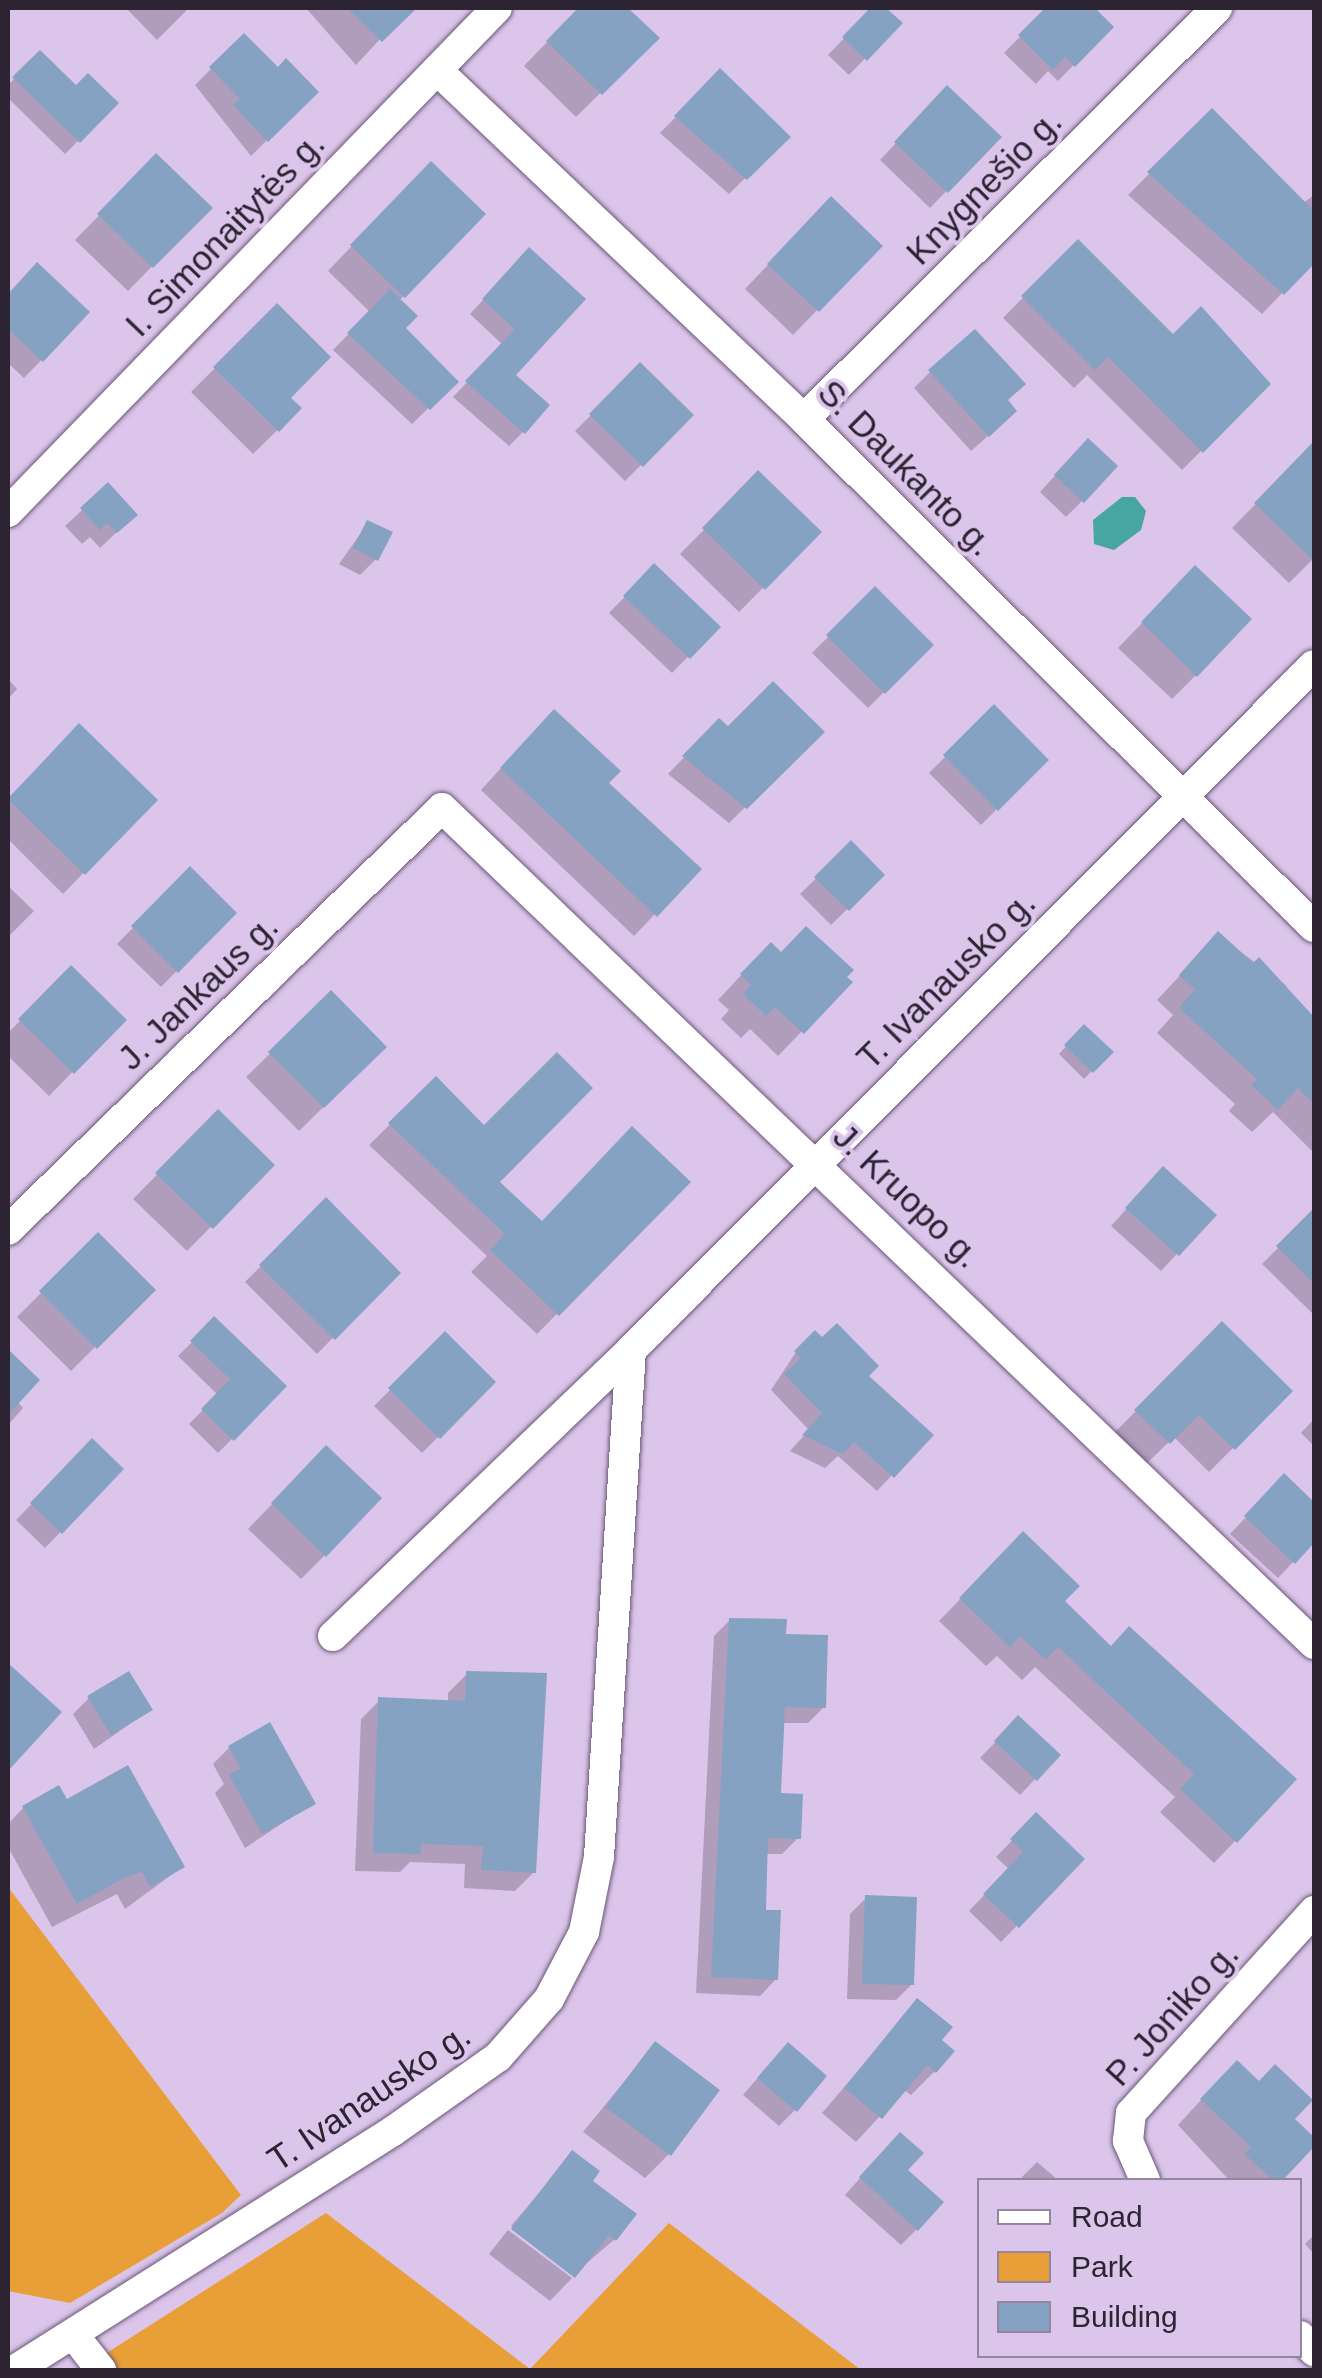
<!DOCTYPE html>
<meta charset="utf-8">
<style>
body{margin:0}
#map{position:relative;width:1322px;height:2378px;overflow:hidden;background:#dbc5ea;font-family:Arial,sans-serif}
div>[style]{position:absolute}
.green>*{inset:0;background:#e99f38}
.water>*{inset:0;background:#48a6a2}
.shadow>*{inset:0;background:#0003}
.building>*{inset:0;background:#86a2c2}
.roads{filter:drop-shadow(0 0 2px #6a5777) drop-shadow(0 0 2px #6a5777)}
.minor>*{height:30px;margin:-15px;padding:0 15px;transform-origin:15px;border-radius:15px;background:#fff}
span{translate:-50% -50%;white-space:nowrap;text-align:center;line-height:1.15;-webkit-text-stroke:8px #dbc5ea;paint-order:stroke}
.street-label{font-size:35px;color:#2c2432}
.frame{position:absolute;inset:0;border:10px solid #2c2432;pointer-events:none}
.legend{position:absolute;left:977px;top:2178px;width:325px;height:180px;box-sizing:border-box;background:#dbc5ea;border:2px solid #9585a0;margin:0;padding:12px 18px;list-style:none;font-size:30px;color:#2c2432}
.legend li{display:flex;align-items:center;gap:20px;height:50px}
.legend b{width:50px;border:2px solid #9585a0}
</style>
<div id="map">
<div class="green">
<i style="clip-path:polygon(8px 1887px,241px 2195px,222px 2213px,70px 2303px,8px 2291px)"></i>
<i style="clip-path:polygon(326px 2213px,530px 2369px,669px 2223px,861px 2370px,80px 2370px)"></i>
</div>
<div class="water">
<i style="clip-path:polygon(1122px 497px,1135px 497px,1146px 511px,1141px 530px,1114px 550px,1094px 544px,1093px 520px)"></i>
</div>
<div class="shadow">
<i style="clip-path:polygon(126px 8px,189px 8px,157px 40px)"></i>
<i style="clip-path:polygon(306px 8px,409px 8px,356px 65px)"></i>
<i style="clip-path:polygon(580px 8px,625px 8px,656px 38px,576px 117px,524px 66px)"></i>
<i style="clip-path:polygon(873px 8px,883px 8px,899px 23px,849px 75px,828px 55px)"></i>
<i style="clip-path:polygon(1048px 8px,1091px 8px,1111px 27px,1058px 81px,1048px 71px,1036px 84px,1004px 53px)"></i>
<i style="clip-path:polygon(244px 36px,278px 70px,316px 92px,251px 156px,195px 85px)"></i>
<i style="clip-path:polygon(40px 53px,76px 89px,116px 103px,65px 154px,8px 98px,8px 85px)"></i>
<i style="clip-path:polygon(720px 72px,787px 137px,729px 194px,660px 133px)"></i>
<i style="clip-path:polygon(932px 105px,998px 137px,930px 208px,880px 160px)"></i>
<i style="clip-path:polygon(1212px 111px,1303px 203px,1314px 195px,1314px 260px,1262px 314px,1128px 195px)"></i>
<i style="clip-path:polygon(156px 157px,209px 208px,128px 291px,75px 240px)"></i>
<i style="clip-path:polygon(407px 188px,483px 214px,399px 301px,403px 328px,455px 382px,412px 424px,333px 350px,370px 312px,328px 271px)"></i>
<i style="clip-path:polygon(807px 224px,879px 246px,793px 335px,745px 289px)"></i>
<i style="clip-path:polygon(1078px 242px,1173px 338px,1268px 384px,1182px 470px,1087px 375px,1074px 388px,1003px 318px)"></i>
<i style="clip-path:polygon(529px 251px,512px 376px,523px 432px,509px 446px,453px 397px,503px 345px,470px 314px)"></i>
<i style="clip-path:polygon(9px 295px,87px 313px,24px 378px,8px 363px)"></i>
<i style="clip-path:polygon(277px 306px,287px 398px,299px 409px,253px 454px,191px 392px)"></i>
<i style="clip-path:polygon(640px 366px,691px 415px,625px 481px,575px 431px)"></i>
<i style="clip-path:polygon(930px 372px,1006px 401px,998px 427px,971px 451px,914px 388px)"></i>
<i style="clip-path:polygon(1313px 446px,1314px 558px,1289px 583px,1232px 528px)"></i>
<i style="clip-path:polygon(1072px 457px,1082px 501px,1066px 517px,1040px 492px)"></i>
<i style="clip-path:polygon(759px 474px,818px 532px,739px 612px,680px 554px)"></i>
<i style="clip-path:polygon(108px 486px,118px 531px,100px 548px,90px 537px,82px 544px,65px 526px)"></i>
<i style="clip-path:polygon(368px 523px,376px 559px,360px 575px,339px 564px)"></i>
<i style="clip-path:polygon(654px 567px,717px 627px,672px 673px,609px 613px)"></i>
<i style="clip-path:polygon(875px 590px,931px 645px,868px 708px,812px 653px)"></i>
<i style="clip-path:polygon(1172px 592px,1196px 675px,1172px 699px,1118px 648px)"></i>
<i style="clip-path:polygon(8px 679px,17px 689px,8px 699px)"></i>
<i style="clip-path:polygon(994px 708px,1046px 760px,981px 825px,929px 773px)"></i>
<i style="clip-path:polygon(719px 721px,728px 730px,822px 732px,729px 823px,668px 774px)"></i>
<i style="clip-path:polygon(79px 726px,154px 800px,63px 894px,8px 839px,8px 798px)"></i>
<i style="clip-path:polygon(533px 733px,606px 783px,698px 869px,634px 936px,481px 790px)"></i>
<i style="clip-path:polygon(851px 844px,882px 875px,831px 925px,800px 894px)"></i>
<i style="clip-path:polygon(190px 870px,233px 913px,161px 987px,117px 944px)"></i>
<i style="clip-path:polygon(8px 886px,34px 911px,8px 937px)"></i>
<i style="clip-path:polygon(1218px 935px,1287px 986px,1283px 991px,1314px 1021px,1314px 1153px,1273px 1112px,1252px 1132px,1229px 1111px,1235px 1104px,1157px 1033px,1173px 1015px,1157px 1000px)"></i>
<i style="clip-path:polygon(781px 955px,849px 982px,778px 1056px,750px 1029px,741px 1038px,721px 1019px,729px 1010px,718px 1000px,747px 969px)"></i>
<i style="clip-path:polygon(71px 969px,123px 1020px,49px 1096px,8px 1056px,8px 1033px)"></i>
<i style="clip-path:polygon(331px 994px,384px 1047px,299px 1131px,246px 1077px)"></i>
<i style="clip-path:polygon(1084px 1027px,1110px 1052px,1084px 1079px,1059px 1054px)"></i>
<i style="clip-path:polygon(436px 1079px,496px 1182px,541px 1224px,688px 1182px,537px 1334px,471px 1272px,487px 1256px,369px 1145px)"></i>
<i style="clip-path:polygon(218px 1113px,272px 1165px,187px 1251px,133px 1199px)"></i>
<i style="clip-path:polygon(1148px 1185px,1213px 1215px,1161px 1271px,1111px 1226px)"></i>
<i style="clip-path:polygon(326px 1201px,397px 1273px,317px 1354px,245px 1282px)"></i>
<i style="clip-path:polygon(1305px 1221px,1314px 1231px,1314px 1315px,1262px 1264px)"></i>
<i style="clip-path:polygon(98px 1236px,152px 1290px,71px 1371px,17px 1317px)"></i>
<i style="clip-path:polygon(214px 1320px,284px 1386px,218px 1453px,189px 1424px,218px 1395px,178px 1356px)"></i>
<i style="clip-path:polygon(1222px 1325px,1290px 1391px,1209px 1472px,1174px 1437px,1144px 1466px,1112px 1435px)"></i>
<i style="clip-path:polygon(445px 1335px,493px 1382px,422px 1453px,374px 1406px)"></i>
<i style="clip-path:polygon(796px 1352px,866px 1376px,930px 1435px,877px 1491px,838px 1456px,825px 1468px,790px 1451px,809px 1430px,771px 1390px)"></i>
<i style="clip-path:polygon(8px 1353px,37px 1380px,17px 1401px,23px 1408px,8px 1425px)"></i>
<i style="clip-path:polygon(1314px 1419px,1314px 1446px,1301px 1433px)"></i>
<i style="clip-path:polygon(92px 1442px,121px 1469px,45px 1548px,16px 1520px)"></i>
<i style="clip-path:polygon(303px 1472px,325px 1555px,301px 1579px,248px 1529px)"></i>
<i style="clip-path:polygon(1284px 1477px,1314px 1505px,1314px 1540px,1278px 1578px,1230px 1534px)"></i>
<i style="clip-path:polygon(1023px 1535px,1062px 1601px,1110px 1648px,1129px 1629px,1235px 1841px,1214px 1863px,1160px 1812px,1175px 1797px,1035px 1667px,1022px 1680px,997px 1656px,986px 1666px,939px 1621px)"></i>
<i style="clip-path:polygon(730px 1620px,784px 1636px,824px 1707px,808px 1723px,782px 1723px,779px 1796px,798px 1838px,782px 1854px,765px 1854px,763px 1912px,776px 1979px,760px 1996px,696px 1993px,714px 1636px)"></i>
<i style="clip-path:polygon(467px 1674px,534px 1872px,515px 1891px,464px 1888px,465px 1864px,410px 1862px,400px 1872px,355px 1871px,361px 1719px,380px 1700px,448px 1703px,448px 1693px)"></i>
<i style="clip-path:polygon(89px 1698px,150px 1710px,94px 1749px,73px 1714px)"></i>
<i style="clip-path:polygon(1018px 1719px,1058px 1755px,1020px 1795px,980px 1758px)"></i>
<i style="clip-path:polygon(229px 1748px,313px 1803px,245px 1848px,215px 1793px,224px 1784px,213px 1764px)"></i>
<i style="clip-path:polygon(66px 1803px,182px 1867px,125px 1909px,117px 1894px,52px 1927px,8px 1847px,8px 1824px,23px 1808px)"></i>
<i style="clip-path:polygon(1036px 1816px,1082px 1859px,1001px 1942px,969px 1911px,1009px 1869px,996px 1857px)"></i>
<i style="clip-path:polygon(866px 1898px,912px 1984px,896px 2000px,847px 1999px,850px 1914px)"></i>
<i style="clip-path:polygon(918px 2001px,935px 2071px,911px 2095px,904px 2090px,856px 2142px,822px 2113px)"></i>
<i style="clip-path:polygon(655px 2044px,669px 2154px,645px 2178px,583px 2132px)"></i>
<i style="clip-path:polygon(772px 2061px,795px 2110px,779px 2126px,743px 2095px)"></i>
<i style="clip-path:polygon(1259px 2084px,1314px 2144px,1280px 2180px,1229px 2180px,1178px 2125px,1213px 2087px)"></i>
<i style="clip-path:polygon(884px 2151px,905px 2170px,917px 2229px,901px 2245px,845px 2195px)"></i>
<i style="clip-path:polygon(572px 2154px,615px 2239px,574px 2274px,511px 2226px)"></i>
<i style="clip-path:polygon(1037px 2162px,1058px 2180px,1019px 2180px)"></i>
<i style="clip-path:polygon(508px 2230px,572px 2278px,550px 2301px,489px 2254px)"></i>
<i style="clip-path:polygon(1314px 2235px,1314px 2254px,1305px 2244px)"></i>
</div>
<div class="building">
<i style="clip-path:polygon(347px 8px,417px 8px,382px 42px)"></i>
<i style="clip-path:polygon(578px 8px,628px 8px,660px 38px,602px 95px,546px 41px)"></i>
<i style="clip-path:polygon(870px 8px,886px 8px,903px 23px,867px 61px,842px 37px)"></i>
<i style="clip-path:polygon(1045px 8px,1095px 8px,1114px 27px,1075px 67px,1065px 57px,1053px 70px,1018px 35px)"></i>
<i style="clip-path:polygon(244px 33px,278px 67px,286px 58px,319px 92px,268px 142px,233px 105px,240px 99px,209px 67px)"></i>
<i style="clip-path:polygon(40px 50px,76px 85px,88px 73px,119px 103px,80px 143px,12px 77px)"></i>
<i style="clip-path:polygon(720px 68px,791px 137px,747px 180px,674px 116px)"></i>
<i style="clip-path:polygon(947px 85px,1002px 137px,948px 193px,894px 142px)"></i>
<i style="clip-path:polygon(1212px 108px,1314px 211px,1314px 264px,1284px 295px,1147px 172px)"></i>
<i style="clip-path:polygon(156px 153px,213px 208px,153px 268px,97px 214px)"></i>
<i style="clip-path:polygon(431px 161px,486px 214px,405px 298px,350px 245px)"></i>
<i style="clip-path:polygon(831px 196px,883px 246px,819px 312px,767px 264px)"></i>
<i style="clip-path:polygon(1078px 239px,1173px 334px,1201px 306px,1271px 384px,1203px 453px,1108px 357px,1095px 370px,1021px 296px)"></i>
<i style="clip-path:polygon(529px 247px,586px 299px,516px 375px,550px 405px,525px 434px,465px 381px,515px 329px,482px 299px)"></i>
<i style="clip-path:polygon(37px 262px,90px 312px,43px 362px,8px 329px,8px 294px)"></i>
<i style="clip-path:polygon(390px 289px,418px 316px,406px 328px,459px 382px,430px 410px,347px 333px)"></i>
<i style="clip-path:polygon(277px 303px,331px 357px,291px 398px,302px 408px,279px 432px,213px 367px)"></i>
<i style="clip-path:polygon(975px 329px,1026px 384px,1008px 400px,1017px 411px,989px 437px,928px 370px)"></i>
<i style="clip-path:polygon(640px 362px,694px 415px,643px 467px,589px 414px)"></i>
<i style="clip-path:polygon(1088px 438px,1118px 466px,1084px 503px,1054px 475px)"></i>
<i style="clip-path:polygon(1314px 441px,1314px 561px,1254px 503px)"></i>
<i style="clip-path:polygon(758px 470px,822px 532px,765px 590px,702px 528px)"></i>
<i style="clip-path:polygon(108px 482px,138px 515px,117px 533px,107px 523px,100px 530px,80px 508px)"></i>
<i style="clip-path:polygon(367px 520px,393px 532px,378px 561px,353px 548px)"></i>
<i style="clip-path:polygon(654px 563px,721px 627px,690px 659px,623px 596px)"></i>
<i style="clip-path:polygon(1195px 565px,1252px 619px,1197px 677px,1141px 622px)"></i>
<i style="clip-path:polygon(875px 586px,934px 645px,885px 694px,826px 635px)"></i>
<i style="clip-path:polygon(773px 681px,825px 732px,747px 809px,682px 756px,719px 718px,728px 726px)"></i>
<i style="clip-path:polygon(994px 704px,1049px 760px,998px 811px,943px 755px)"></i>
<i style="clip-path:polygon(554px 709px,621px 771px,609px 783px,702px 869px,657px 917px,500px 768px)"></i>
<i style="clip-path:polygon(79px 723px,158px 800px,85px 875px,8px 799px)"></i>
<i style="clip-path:polygon(851px 840px,885px 875px,849px 911px,814px 877px)"></i>
<i style="clip-path:polygon(190px 866px,237px 913px,178px 973px,131px 926px)"></i>
<i style="clip-path:polygon(806px 926px,854px 970px,847px 977px,853px 982px,804px 1034px,775px 1007px,766px 1016px,743px 994px,751px 985px,740px 974px,771px 942px,781px 952px)"></i>
<i style="clip-path:polygon(1218px 931px,1253px 963px,1259px 957px,1314px 1017px,1314px 1104px,1298px 1088px,1278px 1110px,1251px 1085px,1257px 1079px,1179px 1008px,1195px 989px,1179px 975px)"></i>
<i style="clip-path:polygon(71px 965px,127px 1020px,74px 1074px,18px 1019px)"></i>
<i style="clip-path:polygon(331px 990px,387px 1047px,324px 1108px,268px 1052px)"></i>
<i style="clip-path:polygon(1084px 1024px,1114px 1052px,1093px 1073px,1064px 1045px)"></i>
<i style="clip-path:polygon(557px 1052px,593px 1088px,500px 1182px,542px 1221px,632px 1126px,691px 1182px,559px 1316px,490px 1250px,505px 1234px,388px 1123px,436px 1076px,484px 1125px)"></i>
<i style="clip-path:polygon(218px 1109px,275px 1165px,213px 1229px,155px 1173px)"></i>
<i style="clip-path:polygon(1163px 1166px,1217px 1215px,1179px 1256px,1125px 1208px)"></i>
<i style="clip-path:polygon(326px 1197px,401px 1273px,335px 1340px,259px 1265px)"></i>
<i style="clip-path:polygon(1314px 1208px,1314px 1284px,1276px 1246px)"></i>
<i style="clip-path:polygon(98px 1232px,156px 1290px,97px 1349px,39px 1291px)"></i>
<i style="clip-path:polygon(214px 1316px,287px 1386px,234px 1441px,201px 1409px,230px 1379px,190px 1341px)"></i>
<i style="clip-path:polygon(1222px 1321px,1293px 1391px,1235px 1450px,1199px 1415px,1170px 1444px,1134px 1410px)"></i>
<i style="clip-path:polygon(837px 1323px,879px 1366px,869px 1376px,934px 1435px,894px 1478px,854px 1442px,843px 1454px,802px 1435px,822px 1413px,784px 1374px,801px 1358px,794px 1351px,815px 1330px,822px 1337px)"></i>
<i style="clip-path:polygon(445px 1331px,496px 1382px,440px 1439px,388px 1388px)"></i>
<i style="clip-path:polygon(8px 1349px,40px 1380px,8px 1415px)"></i>
<i style="clip-path:polygon(92px 1438px,124px 1469px,62px 1534px,30px 1503px)"></i>
<i style="clip-path:polygon(326px 1445px,382px 1498px,326px 1557px,271px 1503px)"></i>
<i style="clip-path:polygon(1284px 1473px,1314px 1502px,1314px 1543px,1295px 1564px,1244px 1516px)"></i>
<i style="clip-path:polygon(1023px 1531px,1080px 1586px,1065px 1601px,1111px 1646px,1129px 1626px,1297px 1779px,1237px 1843px,1180px 1789px,1194px 1774px,1058px 1647px,1046px 1660px,1020px 1636px,1010px 1647px,959px 1598px)"></i>
<i style="clip-path:polygon(729px 1618px,787px 1619px,786px 1634px,828px 1635px,826px 1708px,785px 1707px,781px 1793px,803px 1794px,801px 1839px,768px 1838px,766px 1910px,781px 1910px,778px 1980px,711px 1977px)"></i>
<i style="clip-path:polygon(8px 1663px,62px 1712px,8px 1771px)"></i>
<i style="clip-path:polygon(129px 1671px,153px 1710px,111px 1735px,87px 1696px)"></i>
<i style="clip-path:polygon(466px 1671px,547px 1673px,536px 1873px,481px 1870px,483px 1846px,421px 1844px,421px 1854px,373px 1853px,378px 1697px,465px 1701px)"></i>
<i style="clip-path:polygon(1018px 1715px,1061px 1755px,1037px 1781px,994px 1741px)"></i>
<i style="clip-path:polygon(270px 1722px,316px 1804px,262px 1834px,229px 1775px,241px 1768px,228px 1746px)"></i>
<i style="clip-path:polygon(128px 1765px,185px 1867px,150px 1887px,142px 1872px,126px 1877px,77px 1904px,22px 1806px,59px 1785px,67px 1799px)"></i>
<i style="clip-path:polygon(1036px 1812px,1085px 1859px,1019px 1928px,983px 1894px,1023px 1852px,1010px 1839px)"></i>
<i style="clip-path:polygon(865px 1895px,917px 1897px,914px 1985px,862px 1984px)"></i>
<i style="clip-path:polygon(917px 1998px,953px 2027px,942px 2040px,955px 2051px,936px 2073px,927px 2065px,882px 2119px,844px 2088px)"></i>
<i style="clip-path:polygon(655px 2041px,720px 2090px,671px 2156px,605px 2107px)"></i>
<i style="clip-path:polygon(788px 2042px,827px 2076px,797px 2112px,757px 2078px)"></i>
<i style="clip-path:polygon(1237px 2060px,1259px 2081px,1275px 2064px,1313px 2100px,1295px 2119px,1314px 2137px,1314px 2147px,1283px 2180px,1273px 2180px,1244px 2154px,1251px 2147px,1200px 2099px)"></i>
<i style="clip-path:polygon(900px 2132px,924px 2153px,908px 2170px,944px 2202px,918px 2231px,859px 2177px)"></i>
<i style="clip-path:polygon(572px 2150px,600px 2171px,593px 2181px,637px 2214px,616px 2241px,609px 2235px,575px 2278px,511px 2229px)"></i>
</div>
<div class="roads">
<div class="minor">
<i style="left:437px;top:70px;width:506px;rotate:43.56deg"></i>
<i style="left:804px;top:419px;width:720px;rotate:44.89deg"></i>
<i style="left:804px;top:419px;width:583px;rotate:-44.86deg"></i>
<i style="left:8px;top:512px;width:702px;rotate:-45.87deg"></i>
<i style="left:8px;top:1230px;width:605px;rotate:-44.2deg"></i>
<i style="left:442px;top:808px;width:1208px;rotate:43.79deg"></i>
<i style="left:333px;top:1636px;width:413px;rotate:-43.8deg"></i>
<i style="left:1145px;top:2180px;width:43px;rotate:-113.6deg"></i>
<i style="left:1128px;top:2141px;width:28px;rotate:-84deg"></i>
<i style="left:1131px;top:2113px;width:273px;rotate:-47.8deg"></i>
<i style="left:1300px;top:2336px;width:21px;rotate:47deg"></i>
<i style="left:76px;top:2338px;width:41px;rotate:52deg"></i>
<i style="left:15px;top:2370px;width:447px;rotate:-32.3deg"></i>
<i style="left:393px;top:2131px;width:128px;rotate:-35.2deg"></i>
<i style="left:498px;top:2057px;width:77px;rotate:-48.7deg"></i>
<i style="left:549px;top:1999px;width:76px;rotate:-62.4deg"></i>
<i style="left:584px;top:1932px;width:76px;rotate:-78.7deg"></i>
<i style="left:599px;top:1857px;width:508px;rotate:-86.39deg"></i>
<i style="left:631px;top:1350px;width:967px;rotate:-45.08deg"></i>
</div>
</div>
<div class="street-label">
<span style="left:984px;top:187px;rotate:-45deg">Knygnešio g.</span>
<span style="left:225px;top:234px;rotate:-46deg">I. Simonaitytės g.</span>
<span style="left:906px;top:468px;rotate:45deg">S. Daukanto g.</span>
<span style="left:946px;top:980px;rotate:-45deg">T. Ivanausko g.</span>
<span style="left:198px;top:992px;rotate:-44deg">J. Jankaus g.</span>
<span style="left:907px;top:1196px;rotate:44deg">J. Kruopo g.</span>
<span style="left:1172px;top:2014px;rotate:-48deg">P. Joniko g.</span>
<span style="left:369px;top:2097px;rotate:-34deg">T. Ivanausko g.</span>
</div>
<div class="frame"></div>
<ul class="legend">
<li><b style="height:12px;background:#fff"></b>Road</li>
<li><b style="height:28px;background:#e99f38"></b>Park</li>
<li><b style="height:28px;background:#86a2c2"></b>Building</li>
</ul>
</div>
